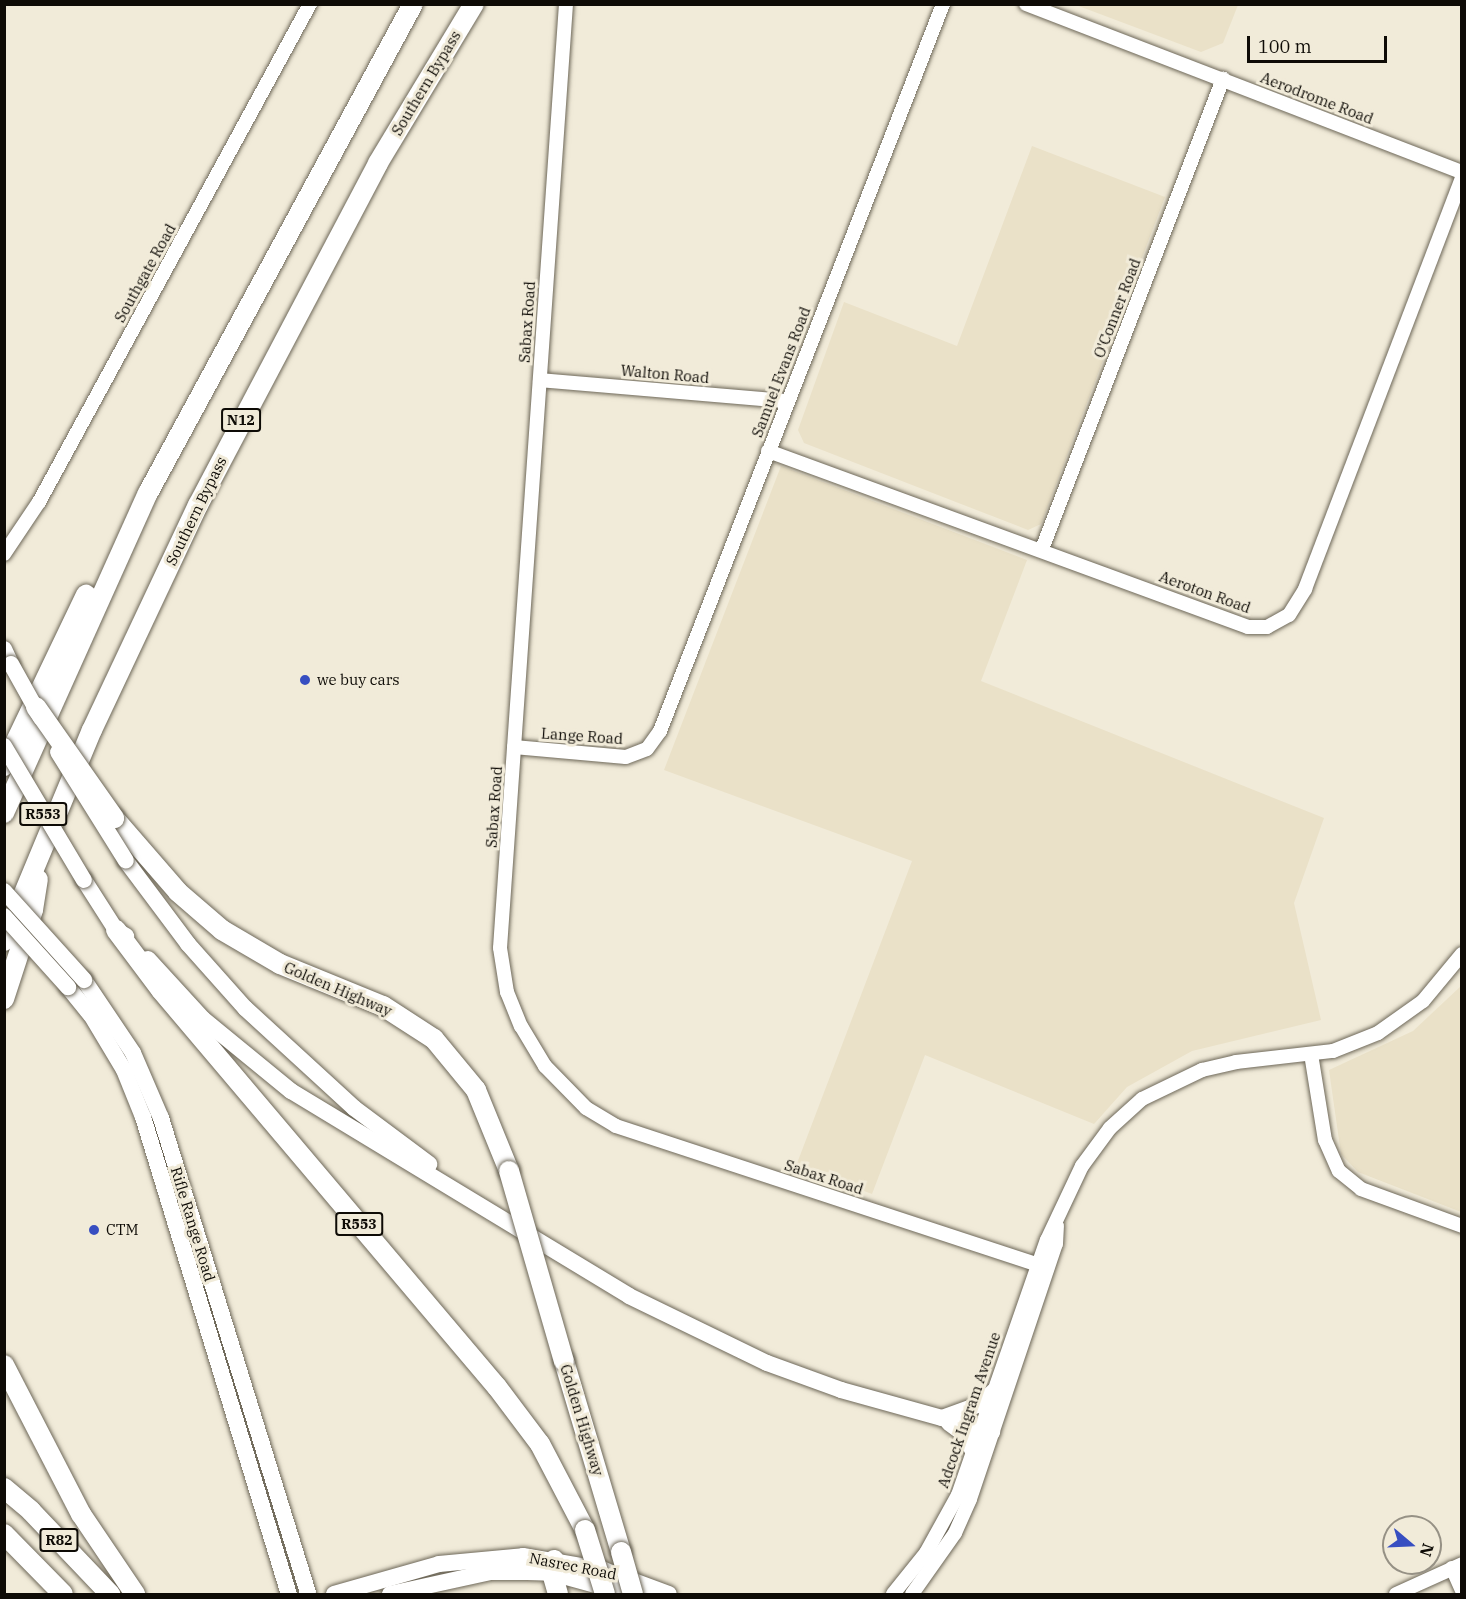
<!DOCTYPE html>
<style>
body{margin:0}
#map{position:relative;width:1466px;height:1599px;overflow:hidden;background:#f1ebd9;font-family:"IBM Plex Serif",serif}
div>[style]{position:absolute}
.built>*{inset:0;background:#eae1c8}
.roads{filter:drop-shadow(0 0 2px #6d6758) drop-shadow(0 0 2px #6d6758)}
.minor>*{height:14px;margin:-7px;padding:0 7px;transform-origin:7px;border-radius:7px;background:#fff}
.major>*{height:16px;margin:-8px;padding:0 8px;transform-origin:8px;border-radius:8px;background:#fff}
.highway>*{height:20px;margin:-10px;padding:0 10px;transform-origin:10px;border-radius:10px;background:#fff}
.bridges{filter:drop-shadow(0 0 2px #6d6758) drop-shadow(0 0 2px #6d6758)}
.major-bridge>*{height:16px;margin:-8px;padding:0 8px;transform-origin:8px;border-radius:8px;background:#fff}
.highway-bridge>*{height:20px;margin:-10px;padding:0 10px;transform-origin:10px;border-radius:10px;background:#fff}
.dots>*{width:16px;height:16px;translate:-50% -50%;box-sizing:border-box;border:3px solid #f1ebd9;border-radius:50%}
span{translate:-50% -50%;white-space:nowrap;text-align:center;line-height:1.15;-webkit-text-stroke:6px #f1ebd9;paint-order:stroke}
.shield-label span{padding:2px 4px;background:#f1ebd9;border:2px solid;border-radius:4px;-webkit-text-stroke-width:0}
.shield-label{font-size:14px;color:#0e0b06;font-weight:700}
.street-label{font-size:15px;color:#0e0b06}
.poi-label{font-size:15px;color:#0e0b06}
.left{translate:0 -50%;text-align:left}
.frame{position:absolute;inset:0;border:6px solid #0e0b06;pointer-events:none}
.north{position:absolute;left:1382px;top:1515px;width:60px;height:60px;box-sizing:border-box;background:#f1ebd9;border:2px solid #969185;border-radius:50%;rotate:109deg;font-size:16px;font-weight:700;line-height:24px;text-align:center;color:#0e0b06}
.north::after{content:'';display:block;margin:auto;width:21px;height:27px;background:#374ec1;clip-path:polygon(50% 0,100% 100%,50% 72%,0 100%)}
.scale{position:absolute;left:1247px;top:36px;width:140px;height:27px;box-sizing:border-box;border:3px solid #0e0b06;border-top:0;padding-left:8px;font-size:18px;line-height:21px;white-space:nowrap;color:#0e0b06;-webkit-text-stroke:4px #f1ebd9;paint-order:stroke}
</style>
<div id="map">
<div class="built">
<i style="clip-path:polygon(1076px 5px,1238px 5px,1223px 43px,1201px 52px)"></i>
<i style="clip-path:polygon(1032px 146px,1165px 197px,1041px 524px,1028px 530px,804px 443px,798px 430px,844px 302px,957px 346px)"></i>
<i style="clip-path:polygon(781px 466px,1027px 560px,981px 681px,1324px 818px,1294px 903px,1321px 1020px,1192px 1051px,1127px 1087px,1094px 1124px,925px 1055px,872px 1194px,796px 1166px,912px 861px,664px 770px)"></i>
<i style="clip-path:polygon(1461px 986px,1461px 1212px,1358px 1172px,1341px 1154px,1329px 1070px,1413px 1031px)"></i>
</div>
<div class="roads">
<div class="minor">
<i style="left:566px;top:4px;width:946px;rotate:94deg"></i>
<i style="left:500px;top:948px;width:45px;rotate:81deg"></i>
<i style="left:507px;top:992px;width:37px;rotate:68deg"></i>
<i style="left:521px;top:1026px;width:47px;rotate:59deg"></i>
<i style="left:545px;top:1066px;width:59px;rotate:45.7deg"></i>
<i style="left:586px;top:1108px;width:35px;rotate:31deg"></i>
<i style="left:616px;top:1126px;width:454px;rotate:18.2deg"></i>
<i style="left:1026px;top:4px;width:467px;rotate:21.1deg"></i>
<i style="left:540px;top:380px;width:248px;rotate:4.9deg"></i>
<i style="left:768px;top:451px;width:511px;rotate:20.14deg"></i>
<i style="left:1248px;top:627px;width:19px"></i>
<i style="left:1267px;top:627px;width:25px;rotate:-29deg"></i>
<i style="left:1289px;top:615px;width:31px;rotate:-58deg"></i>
<i style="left:1305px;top:589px;width:441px;rotate:-69.1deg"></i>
<i style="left:1042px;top:549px;width:504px;rotate:-68.94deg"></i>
<i style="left:4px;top:554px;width:63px;rotate:-56.1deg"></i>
<i style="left:39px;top:502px;width:567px;rotate:-61.45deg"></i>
<i style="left:514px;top:747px;width:112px;rotate:5.1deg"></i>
<i style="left:626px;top:757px;width:22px;rotate:-21deg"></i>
<i style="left:647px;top:749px;width:22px;rotate:-54deg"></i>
<i style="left:660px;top:731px;width:780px;rotate:-68.73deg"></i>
<i style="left:1311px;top:1054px;width:87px;rotate:80.8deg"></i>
<i style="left:1325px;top:1140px;width:34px;rotate:66deg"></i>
<i style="left:1339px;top:1171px;width:28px;rotate:39deg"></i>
<i style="left:1361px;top:1189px;width:108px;rotate:20.1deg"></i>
<i style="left:1452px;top:1568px;width:24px;rotate:66deg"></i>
<i style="left:893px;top:1594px;width:53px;rotate:-51.2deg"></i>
<i style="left:926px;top:1553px;width:66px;rotate:-61.1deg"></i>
<i style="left:958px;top:1495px;width:270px;rotate:-70.8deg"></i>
<i style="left:1047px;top:1240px;width:82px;rotate:-64.7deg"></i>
<i style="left:1082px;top:1166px;width:47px;rotate:-53.6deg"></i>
<i style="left:1110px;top:1128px;width:43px;rotate:-42.2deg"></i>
<i style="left:1142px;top:1099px;width:67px;rotate:-25.8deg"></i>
<i style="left:1202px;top:1070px;width:35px;rotate:-13deg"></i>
<i style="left:1236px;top:1062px;width:98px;rotate:-6.5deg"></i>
<i style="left:1333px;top:1051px;width:48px;rotate:-21.8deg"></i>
<i style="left:1378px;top:1033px;width:55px;rotate:-35.4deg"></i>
<i style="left:1423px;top:1001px;width:61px;rotate:-50.3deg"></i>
<i style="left:912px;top:1594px;width:75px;rotate:-54.8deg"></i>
<i style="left:955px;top:1533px;width:37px;rotate:-66deg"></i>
<i style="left:970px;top:1499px;width:269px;rotate:-71.4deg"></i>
<i style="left:1056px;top:1244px;width:18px;rotate:-87deg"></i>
<i style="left:1396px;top:1594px;width:72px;rotate:-24.4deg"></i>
</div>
<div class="major">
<i style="left:4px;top:649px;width:17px;rotate:65deg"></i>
<i style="left:126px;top:861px;width:104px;rotate:53.2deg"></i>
<i style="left:188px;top:944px;width:86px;rotate:48.3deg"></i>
<i style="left:245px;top:1008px;width:148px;rotate:42.5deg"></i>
<i style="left:354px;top:1108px;width:94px;rotate:36.7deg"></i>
<i style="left:84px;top:880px;width:59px;rotate:57.4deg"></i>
<i style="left:116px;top:930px;width:12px;rotate:31deg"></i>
<i style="left:148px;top:959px;width:81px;rotate:47.5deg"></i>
<i style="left:203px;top:1019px;width:114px;rotate:39.3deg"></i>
<i style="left:291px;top:1091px;width:395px;rotate:31.2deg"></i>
<i style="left:629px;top:1296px;width:153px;rotate:25.9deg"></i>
<i style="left:767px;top:1363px;width:79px;rotate:20deg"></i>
<i style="left:841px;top:1390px;width:157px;rotate:15.5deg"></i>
<i style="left:84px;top:980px;width:88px;rotate:56.1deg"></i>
<i style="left:133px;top:1053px;width:71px;rotate:66.7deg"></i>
<i style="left:161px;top:1118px;width:498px;rotate:72.8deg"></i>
<i style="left:68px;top:987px;width:36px;rotate:51deg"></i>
<i style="left:91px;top:1015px;width:64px;rotate:59deg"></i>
<i style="left:124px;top:1070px;width:51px;rotate:68deg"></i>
<i style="left:143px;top:1117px;width:499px;rotate:73deg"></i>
<i style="left:942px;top:1418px;width:38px;rotate:-20deg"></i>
<i style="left:978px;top:1405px;width:23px;rotate:-41deg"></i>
<i style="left:949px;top:1423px;width:17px;rotate:36deg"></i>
<i style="left:963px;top:1433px;width:21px;rotate:61deg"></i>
<i style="left:334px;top:1594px;width:109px;rotate:-15.9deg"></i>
<i style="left:439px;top:1564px;width:84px;rotate:-5.4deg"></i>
<i style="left:523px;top:1556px;width:82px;rotate:9.8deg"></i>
<i style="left:604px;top:1570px;width:69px;rotate:20.3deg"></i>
<i style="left:390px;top:1594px;width:102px;rotate:-12.4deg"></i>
<i style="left:490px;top:1572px;width:37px"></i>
<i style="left:527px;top:1572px;width:25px;rotate:2deg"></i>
<i style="left:552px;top:1573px;width:79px;rotate:15.4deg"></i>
</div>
<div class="highway">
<i style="left:4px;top:766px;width:190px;rotate:-64.4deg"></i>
<i style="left:4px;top:813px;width:351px;rotate:-65.8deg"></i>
<i style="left:148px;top:493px;width:556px;rotate:-61.55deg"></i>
<i style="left:114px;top:818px;width:98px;rotate:49.1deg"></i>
<i style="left:178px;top:892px;width:58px;rotate:40.8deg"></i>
<i style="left:222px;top:930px;width:67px;rotate:30.4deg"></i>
<i style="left:280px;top:964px;width:111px;rotate:22.2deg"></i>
<i style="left:383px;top:1006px;width:61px;rotate:32.9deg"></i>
<i style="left:434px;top:1039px;width:66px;rotate:50.5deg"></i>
<i style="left:476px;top:1090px;width:87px;rotate:67.8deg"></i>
<i style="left:116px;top:930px;width:75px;rotate:53.1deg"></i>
<i style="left:161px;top:990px;width:520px;rotate:49.76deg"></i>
<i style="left:497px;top:1387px;width:71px;rotate:53deg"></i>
<i style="left:540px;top:1444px;width:97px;rotate:62.4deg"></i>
<i style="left:4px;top:941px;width:229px;rotate:-67.4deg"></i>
<i style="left:92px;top:730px;width:249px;rotate:-64.8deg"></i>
<i style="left:198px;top:505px;width:386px;rotate:-62.2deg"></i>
<i style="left:378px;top:163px;width:186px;rotate:-58.9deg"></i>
<i style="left:4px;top:999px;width:94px;rotate:-72deg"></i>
<i style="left:33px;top:910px;width:31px;rotate:-81deg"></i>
<i style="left:564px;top:1361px;width:199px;rotate:73.4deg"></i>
<i style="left:4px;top:1365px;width:168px;rotate:62.7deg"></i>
<i style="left:81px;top:1514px;width:97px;rotate:56deg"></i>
<i style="left:4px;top:1488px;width:35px;rotate:40deg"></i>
<i style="left:31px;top:1511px;width:115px;rotate:46.4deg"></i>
<i style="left:4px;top:1534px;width:84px;rotate:45.5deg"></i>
<i style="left:554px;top:1560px;width:13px;rotate:99deg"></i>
<i style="left:552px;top:1573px;width:22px;rotate:74deg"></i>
</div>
</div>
<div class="bridges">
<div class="major-bridge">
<i style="left:11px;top:664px;width:62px;rotate:60.9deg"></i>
<i style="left:4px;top:746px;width:156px;rotate:59.2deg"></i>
<i style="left:58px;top:752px;width:128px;rotate:58deg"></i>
<i style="left:4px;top:891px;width:120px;rotate:48deg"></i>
<i style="left:4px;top:916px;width:96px;rotate:48deg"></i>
</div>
<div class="highway-bridge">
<i style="left:36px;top:707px;width:136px;rotate:54.9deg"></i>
<i style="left:509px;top:1171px;width:198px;rotate:73.9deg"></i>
<i style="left:585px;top:1530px;width:67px;rotate:72.6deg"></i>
<i style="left:621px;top:1552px;width:44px;rotate:74.1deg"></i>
</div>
</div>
<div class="dots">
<i style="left:305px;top:680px;background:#374ec1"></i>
<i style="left:94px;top:1230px;background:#374ec1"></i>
</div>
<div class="shield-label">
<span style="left:241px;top:420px">N12</span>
<span style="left:43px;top:814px">R553</span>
<span style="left:359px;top:1224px">R553</span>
<span style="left:59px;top:1540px">R82</span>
</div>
<div class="street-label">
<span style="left:426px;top:83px;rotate:-59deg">Southern Bypass</span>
<span style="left:1317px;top:98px;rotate:21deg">Aerodrome Road</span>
<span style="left:145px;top:273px;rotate:-61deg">Southgate Road</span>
<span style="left:1117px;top:308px;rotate:-69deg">O'Conner Road</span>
<span style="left:527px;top:322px;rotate:-86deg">Sabax Road</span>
<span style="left:781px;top:372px;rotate:-69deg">Samuel Evans Road</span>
<span style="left:665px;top:374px;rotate:5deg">Walton Road</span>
<span style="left:196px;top:511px;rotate:-64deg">Southern Bypass</span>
<span style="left:1205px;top:592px;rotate:20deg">Aeroton Road</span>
<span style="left:582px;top:736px;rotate:4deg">Lange Road</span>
<span style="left:494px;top:807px;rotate:-86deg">Sabax Road</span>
<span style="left:338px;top:989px;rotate:23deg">Golden Highway</span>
<span style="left:824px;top:1177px;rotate:18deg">Sabax Road</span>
<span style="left:193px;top:1224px;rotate:73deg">Rifle Range Road</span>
<span style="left:969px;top:1410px;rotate:-71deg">Adcock Ingram Avenue</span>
<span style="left:582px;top:1420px;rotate:73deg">Golden Highway</span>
<span style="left:573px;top:1566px;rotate:11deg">Nasrec Road</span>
</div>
<div class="poi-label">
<span class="left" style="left:317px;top:680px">we buy cars</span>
<span class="left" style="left:106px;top:1230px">CTM</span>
</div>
<div class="frame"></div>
<div class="north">N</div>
<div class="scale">100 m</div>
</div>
